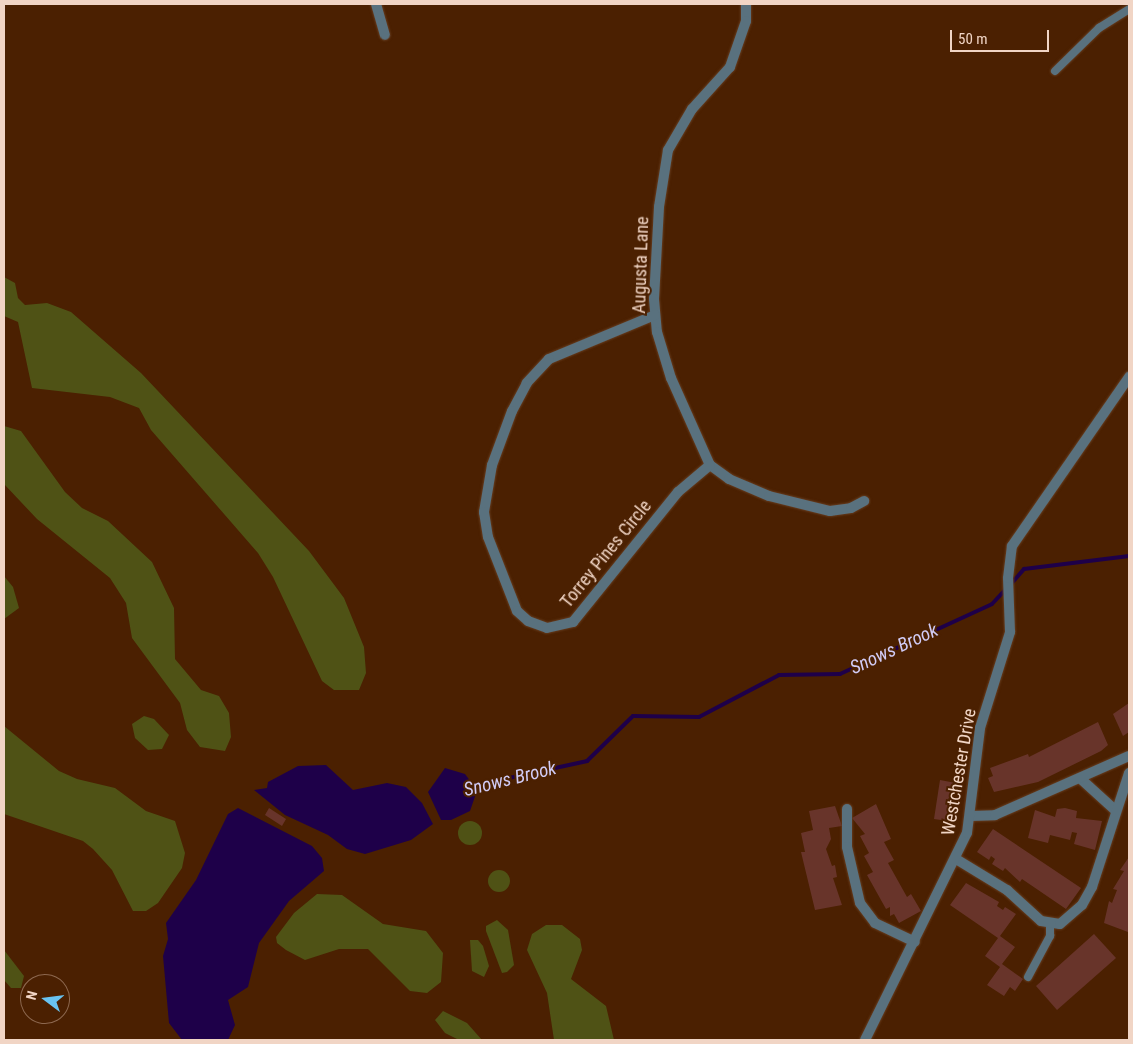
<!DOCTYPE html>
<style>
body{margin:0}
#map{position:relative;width:1133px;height:1044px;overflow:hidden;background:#4b2001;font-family:"Roboto Condensed",sans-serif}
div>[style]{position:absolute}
.green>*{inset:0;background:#4f5215}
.round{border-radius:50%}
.water>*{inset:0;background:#1e0049}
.stream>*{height:4px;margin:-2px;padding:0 2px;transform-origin:2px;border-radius:2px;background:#1e0049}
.building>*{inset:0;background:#68342a}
.roads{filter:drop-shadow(0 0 1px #663d20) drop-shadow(0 0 1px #663d20)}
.service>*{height:8px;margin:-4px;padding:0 4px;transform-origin:4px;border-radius:4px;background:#59717e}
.minor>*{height:10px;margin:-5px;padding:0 5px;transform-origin:5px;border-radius:5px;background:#59717e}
span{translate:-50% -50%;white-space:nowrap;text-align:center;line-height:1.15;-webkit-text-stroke:4px #4b2001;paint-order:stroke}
.street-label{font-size:18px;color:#f1d5c5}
.water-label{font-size:19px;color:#d1cbf5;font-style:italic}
.frame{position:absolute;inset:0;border:5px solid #f1d5c5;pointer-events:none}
.north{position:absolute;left:20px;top:974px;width:50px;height:50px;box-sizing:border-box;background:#4b2001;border:1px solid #8d684f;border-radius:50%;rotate:285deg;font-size:14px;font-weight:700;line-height:20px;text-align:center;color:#f1d5c5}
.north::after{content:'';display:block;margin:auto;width:18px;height:22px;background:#69c3f1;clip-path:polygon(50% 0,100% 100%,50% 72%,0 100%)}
.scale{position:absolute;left:950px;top:30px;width:99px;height:22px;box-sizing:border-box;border:2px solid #f1d5c5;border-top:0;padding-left:6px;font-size:15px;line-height:18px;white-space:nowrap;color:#f1d5c5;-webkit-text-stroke:4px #4b2001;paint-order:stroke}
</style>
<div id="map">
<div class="green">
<i style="clip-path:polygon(4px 277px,15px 283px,18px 298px,25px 305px,47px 303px,71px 312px,141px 373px,309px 551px,344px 598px,364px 647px,366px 673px,359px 690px,334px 690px,322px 681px,273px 577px,258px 553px,151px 430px,139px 408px,110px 397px,32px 388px,18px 322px,4px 316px)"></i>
<i style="clip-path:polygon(4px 426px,21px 431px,65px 492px,82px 508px,108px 521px,152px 562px,174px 608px,175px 659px,201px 690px,219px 696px,229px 713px,231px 737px,225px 751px,200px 747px,187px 730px,180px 703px,132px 638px,126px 603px,110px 578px,37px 519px,4px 484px)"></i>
<i style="clip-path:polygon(4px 576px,13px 587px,19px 608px,4px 619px)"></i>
<i style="clip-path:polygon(144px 716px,154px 719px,169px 735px,162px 749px,148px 750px,135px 738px,132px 724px)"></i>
<i style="clip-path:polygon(4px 726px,59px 771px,77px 779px,115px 788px,146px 811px,175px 821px,185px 853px,182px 868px,158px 903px,146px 911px,133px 911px,112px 870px,93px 849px,83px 841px,4px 814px)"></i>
<i class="round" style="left:458px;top:821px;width:24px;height:24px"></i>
<i class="round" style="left:488px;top:870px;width:22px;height:22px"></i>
<i style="clip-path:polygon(317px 894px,342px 895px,383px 924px,426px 931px,443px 953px,441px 982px,427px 993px,410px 991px,368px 949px,339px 949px,305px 960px,286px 950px,277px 943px,276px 937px,294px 913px)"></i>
<i style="clip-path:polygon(497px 920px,508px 930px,514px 965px,507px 972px,502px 973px,486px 931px,486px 926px)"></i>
<i style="clip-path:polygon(546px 925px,562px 925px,580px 939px,582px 950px,571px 979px,606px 1006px,614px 1040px,554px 1040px,547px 993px,527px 950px,532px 934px)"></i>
<i style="clip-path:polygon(470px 940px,478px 940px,483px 946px,489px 966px,484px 977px,472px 971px)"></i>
<i style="clip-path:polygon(4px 950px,24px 976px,21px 988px,11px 988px,4px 980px)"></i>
<i style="clip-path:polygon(443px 1011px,467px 1023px,482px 1040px,459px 1040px,445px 1033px,435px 1020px)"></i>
</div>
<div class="water">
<i style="clip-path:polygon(326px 765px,353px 790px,387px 783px,406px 787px,422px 803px,433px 824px,411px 840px,365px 854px,347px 849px,328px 835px,285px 815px,254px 790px,267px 788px,268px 782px,298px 766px)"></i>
<i style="clip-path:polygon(445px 768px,465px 774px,471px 782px,480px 782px,470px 811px,451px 820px,441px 820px,428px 792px)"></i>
<i style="clip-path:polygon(238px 808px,312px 846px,322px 858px,324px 871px,289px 901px,259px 943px,248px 987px,228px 1000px,235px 1025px,228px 1040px,182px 1040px,169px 1023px,163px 956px,168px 939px,166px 923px,196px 880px,228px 814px)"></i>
</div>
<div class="stream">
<i style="left:1011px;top:584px;width:20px;rotate:-49deg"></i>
<i style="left:1024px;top:569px;width:106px;rotate:-7.1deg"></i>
<i style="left:477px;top:785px;width:113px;rotate:-12.3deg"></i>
<i style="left:587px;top:761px;width:64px;rotate:-44.4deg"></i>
<i style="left:633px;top:716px;width:66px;rotate:0.9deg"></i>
<i style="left:699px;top:717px;width:90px;rotate:-27.7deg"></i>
<i style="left:779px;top:675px;width:61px;rotate:-0.9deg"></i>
<i style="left:840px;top:674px;width:167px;rotate:-24.7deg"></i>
<i style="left:992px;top:604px;width:21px;rotate:-47deg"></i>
</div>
<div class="building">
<i style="clip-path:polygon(1129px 703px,1129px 732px,1123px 736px,1113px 714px)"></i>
<i style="clip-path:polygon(1098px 722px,1108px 745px,1101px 751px,1038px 782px,994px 792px,988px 778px,993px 776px,990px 768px,1028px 754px,1029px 757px)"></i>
<i style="clip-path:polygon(940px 780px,961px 784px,955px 822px,934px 819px)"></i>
<i style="clip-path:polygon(876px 804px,891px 839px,884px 842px,894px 860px,888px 863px,907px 897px,911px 894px,921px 911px,899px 923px,894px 914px,890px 916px,890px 907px,886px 909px,867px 875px,873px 872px,864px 856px,869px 853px,860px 836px,865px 834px,852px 818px)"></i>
<i style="clip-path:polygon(835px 806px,842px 826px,829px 828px,831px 839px,826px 849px,832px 866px,835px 865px,837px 877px,833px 878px,842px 905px,815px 910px,801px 852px,805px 852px,801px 833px,813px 830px,809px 811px)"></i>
<i style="clip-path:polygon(269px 808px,286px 819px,282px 826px,265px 815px)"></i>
<i style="clip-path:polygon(1065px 808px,1077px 811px,1076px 818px,1102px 821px,1095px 850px,1074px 844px,1077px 833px,1072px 832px,1070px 840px,1050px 835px,1048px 843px,1028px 838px,1035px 810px,1055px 817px,1057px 809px)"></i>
<i style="clip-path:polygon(993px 829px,1081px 888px,1066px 909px,1022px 879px,1020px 882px,1005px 868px,1003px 871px,992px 864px,995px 859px,991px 856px,989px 860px,977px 852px)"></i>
<i style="clip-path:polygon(1129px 857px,1129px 930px,1128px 932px,1104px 923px,1109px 901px,1112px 903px,1117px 890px,1113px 889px,1124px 871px,1120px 870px)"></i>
<i style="clip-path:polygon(966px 883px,999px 902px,997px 906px,1003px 910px,1005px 907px,1016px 914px,1000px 936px,1015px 947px,1002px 964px,1023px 979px,1015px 991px,1010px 987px,1004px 996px,987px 985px,1000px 967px,985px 956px,998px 938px,950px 905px)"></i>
<i style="clip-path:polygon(1094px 934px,1116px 958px,1057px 1010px,1036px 986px)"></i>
</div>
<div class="roads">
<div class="service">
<i style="left:1055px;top:71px;width:62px;rotate:-44.3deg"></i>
<i style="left:1099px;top:28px;width:36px;rotate:-32deg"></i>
<i style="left:1028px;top:977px;width:47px;rotate:-61.8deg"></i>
<i style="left:1050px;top:936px;width:12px;rotate:-90deg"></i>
</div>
<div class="minor">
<i style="left:376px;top:4px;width:32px;rotate:74deg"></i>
<i style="left:746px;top:4px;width:17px;rotate:90deg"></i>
<i style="left:746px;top:21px;width:49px;rotate:109.2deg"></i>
<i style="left:730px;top:67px;width:57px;rotate:132.1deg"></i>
<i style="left:692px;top:109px;width:48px;rotate:120.3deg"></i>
<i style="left:668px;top:150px;width:58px;rotate:99deg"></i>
<i style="left:659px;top:207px;width:92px;rotate:93.1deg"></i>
<i style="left:654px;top:299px;width:33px;rotate:85deg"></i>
<i style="left:657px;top:332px;width:48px;rotate:73.1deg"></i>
<i style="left:671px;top:378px;width:95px;rotate:65.9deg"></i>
<i style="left:710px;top:465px;width:24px;rotate:36deg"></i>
<i style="left:729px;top:479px;width:43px;rotate:23deg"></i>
<i style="left:769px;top:496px;width:63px;rotate:13.8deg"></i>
<i style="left:830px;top:511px;width:21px;rotate:-8deg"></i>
<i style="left:851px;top:508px;width:15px;rotate:-28deg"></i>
<i style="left:655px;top:315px;width:115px;rotate:157.5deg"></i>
<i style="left:549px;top:359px;width:33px;rotate:133deg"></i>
<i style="left:527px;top:383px;width:32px;rotate:118deg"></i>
<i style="left:512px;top:411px;width:58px;rotate:110.3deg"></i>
<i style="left:492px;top:465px;width:48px;rotate:99.7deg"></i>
<i style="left:484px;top:512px;width:25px;rotate:81deg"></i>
<i style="left:488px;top:537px;width:79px;rotate:68.6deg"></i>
<i style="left:517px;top:611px;width:15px;rotate:42deg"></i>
<i style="left:528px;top:621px;width:20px;rotate:20deg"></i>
<i style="left:547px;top:628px;width:27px;rotate:-13deg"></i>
<i style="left:573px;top:622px;width:167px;rotate:-51.1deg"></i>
<i style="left:678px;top:492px;width:42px;rotate:-40.2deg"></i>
<i style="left:1082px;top:780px;width:45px;rotate:42.3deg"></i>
<i style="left:847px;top:809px;width:38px;rotate:90deg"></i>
<i style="left:847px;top:847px;width:57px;rotate:76.9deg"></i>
<i style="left:860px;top:903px;width:25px;rotate:53deg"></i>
<i style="left:875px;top:923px;width:44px;rotate:25.4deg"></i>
<i style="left:971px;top:816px;width:24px;rotate:-2deg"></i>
<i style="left:995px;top:815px;width:146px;rotate:-23.8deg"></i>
<i style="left:956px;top:859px;width:60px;rotate:31.3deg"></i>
<i style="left:1007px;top:890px;width:46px;rotate:42.4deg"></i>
<i style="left:1041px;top:921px;width:19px;rotate:9deg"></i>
<i style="left:1060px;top:924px;width:29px;rotate:-41deg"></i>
<i style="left:1082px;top:905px;width:21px;rotate:-61deg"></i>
<i style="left:1092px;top:887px;width:120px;rotate:-72deg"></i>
<i style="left:865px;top:1040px;width:231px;rotate:-63.8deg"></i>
<i style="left:967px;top:833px;width:106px;rotate:-82.9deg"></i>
<i style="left:980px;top:728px;width:101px;rotate:-72.6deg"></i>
<i style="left:1010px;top:632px;width:54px;rotate:-92.1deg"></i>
<i style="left:1008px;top:578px;width:32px;rotate:-83deg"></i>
<i style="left:1012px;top:546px;width:206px;rotate:-55.3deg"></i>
</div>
</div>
<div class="street-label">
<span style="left:641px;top:265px;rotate:-88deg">Augusta Lane</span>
<span style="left:606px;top:554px;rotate:-51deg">Torrey Pines Circle</span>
<span style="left:959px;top:772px;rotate:-80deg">Westchester Drive</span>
</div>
<div class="water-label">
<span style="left:894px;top:649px;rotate:-25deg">Snows Brook</span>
<span style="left:510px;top:779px;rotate:-14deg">Snows Brook</span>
</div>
<div class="frame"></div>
<div class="north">N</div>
<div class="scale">50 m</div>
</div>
